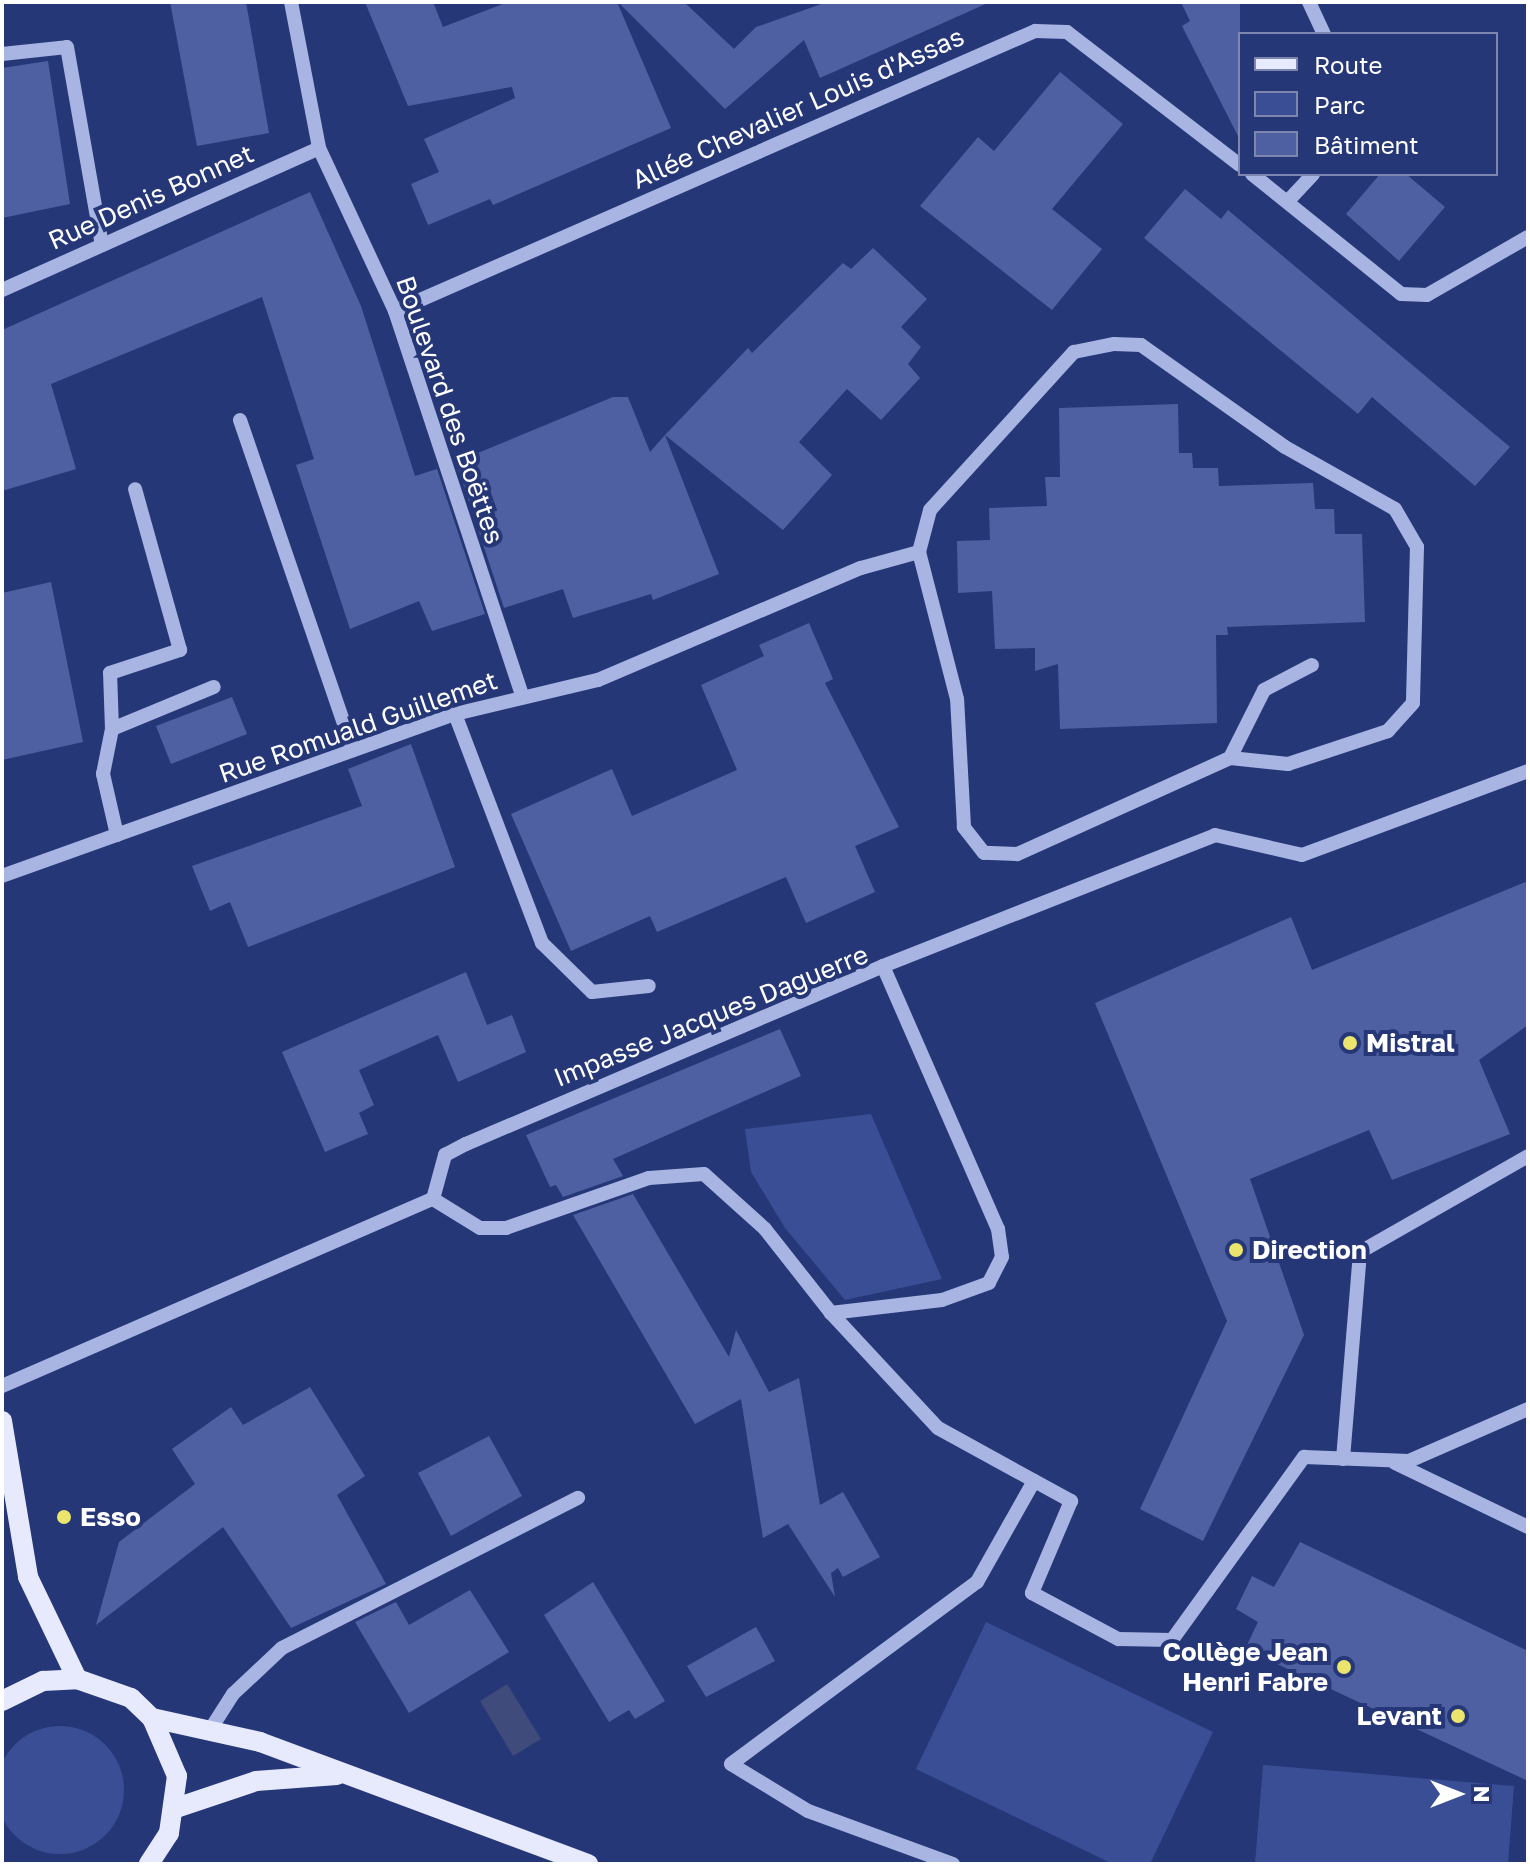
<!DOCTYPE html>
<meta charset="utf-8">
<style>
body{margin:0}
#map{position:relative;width:1530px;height:1866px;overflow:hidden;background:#263778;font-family:"Golos Text",sans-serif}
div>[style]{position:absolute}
.green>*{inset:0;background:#394e95}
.round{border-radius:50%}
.water>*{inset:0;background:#3e4b7b}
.building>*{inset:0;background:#4e60a1}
.minor>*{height:14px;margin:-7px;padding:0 7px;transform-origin:7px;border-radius:7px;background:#a8b5e3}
.major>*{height:20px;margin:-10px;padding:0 10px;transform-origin:10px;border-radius:10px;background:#e7eafc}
.dots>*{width:22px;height:22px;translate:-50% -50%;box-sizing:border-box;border:4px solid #263778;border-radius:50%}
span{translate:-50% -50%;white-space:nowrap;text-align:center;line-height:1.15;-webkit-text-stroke:8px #263778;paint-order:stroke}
.street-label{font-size:26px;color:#fff}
.poi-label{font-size:26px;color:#fff;font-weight:700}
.left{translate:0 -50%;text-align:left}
.right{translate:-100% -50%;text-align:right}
.frame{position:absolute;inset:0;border:4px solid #fff;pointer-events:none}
.legend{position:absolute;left:1238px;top:32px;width:260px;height:144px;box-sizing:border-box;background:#263778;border:2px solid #7d87ae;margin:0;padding:10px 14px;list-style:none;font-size:24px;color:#fff}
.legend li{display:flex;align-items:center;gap:16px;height:40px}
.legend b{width:40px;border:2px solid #7d87ae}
.north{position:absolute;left:1418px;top:1754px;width:80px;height:80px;-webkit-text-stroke:6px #263778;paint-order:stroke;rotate:90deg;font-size:22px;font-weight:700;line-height:32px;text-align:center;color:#fff}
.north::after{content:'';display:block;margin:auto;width:28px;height:36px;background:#fff;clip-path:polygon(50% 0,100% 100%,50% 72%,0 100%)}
</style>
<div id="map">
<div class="green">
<i style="clip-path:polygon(871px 1114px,942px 1279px,845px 1300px,785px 1228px,751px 1172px,745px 1129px)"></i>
<i style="clip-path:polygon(986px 1622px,1213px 1732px,1150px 1864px,1113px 1864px,916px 1769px)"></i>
<i class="round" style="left:-4px;top:1726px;width:128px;height:128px"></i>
<i style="clip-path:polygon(1263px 1765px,1514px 1786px,1508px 1864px,1255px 1864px)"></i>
</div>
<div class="water">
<i style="clip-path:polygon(507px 1684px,541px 1739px,513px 1756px,480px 1701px)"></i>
</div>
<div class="building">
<i style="clip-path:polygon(170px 2px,246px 2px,269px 133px,197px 146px)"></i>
<i style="clip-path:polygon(365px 2px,433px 2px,443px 27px,508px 2px,617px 2px,671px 128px,493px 205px,490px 199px,428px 225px,411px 184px,439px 172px,424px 139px,515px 98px,512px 87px,408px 106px)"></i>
<i style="clip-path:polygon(618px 2px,684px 2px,734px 49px,756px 27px,827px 2px,990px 2px,820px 78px,804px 40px,725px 109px)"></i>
<i style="clip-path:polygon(1181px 2px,1240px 2px,1240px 140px,1182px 26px,1190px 21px)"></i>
<i style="clip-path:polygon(48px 61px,70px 204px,2px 218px,2px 68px)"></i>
<i style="clip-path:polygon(1060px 72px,1123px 124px,1052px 209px,1102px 249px,1052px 310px,920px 206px,978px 137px,994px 151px)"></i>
<i style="clip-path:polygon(1380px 174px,1406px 174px,1445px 207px,1399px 261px,1346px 214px)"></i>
<i style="clip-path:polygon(1185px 189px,1221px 219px,1228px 210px,1510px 447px,1475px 486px,1372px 397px,1358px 414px,1144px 238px)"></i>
<i style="clip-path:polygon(310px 192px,361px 306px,415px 476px,437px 469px,485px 614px,432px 631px,419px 601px,350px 629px,296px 465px,314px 459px,262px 297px,51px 384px,76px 469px,2px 491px,2px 330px)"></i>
<i style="clip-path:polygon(873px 248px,927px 299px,901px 327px,921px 347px,908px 364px,920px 378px,881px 420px,847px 389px,799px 442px,832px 475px,783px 530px,665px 435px,748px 348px,752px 353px,843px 263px,851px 269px)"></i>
<i style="clip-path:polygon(613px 397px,628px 397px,650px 452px,665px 435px,719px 574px,653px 600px,651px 594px,573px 618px,563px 589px,504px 608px,456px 462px)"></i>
<i style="clip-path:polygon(1178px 404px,1179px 453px,1192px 453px,1193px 468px,1218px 468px,1219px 486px,1313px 483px,1315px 509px,1334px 509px,1335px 534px,1362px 534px,1365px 622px,1227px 627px,1228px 635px,1216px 635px,1217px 723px,1060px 729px,1058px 664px,1035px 671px,1035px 648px,995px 649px,992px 591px,958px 593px,957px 541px,990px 540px,989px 508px,1047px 506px,1045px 477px,1060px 477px,1059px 408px)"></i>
<i style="clip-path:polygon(51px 582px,83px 742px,2px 760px,2px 593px)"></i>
<i style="clip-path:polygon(809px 623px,833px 679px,825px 683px,899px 827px,855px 846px,875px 892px,806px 923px,786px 877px,657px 932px,650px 916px,571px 951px,511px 814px,612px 769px,632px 816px,737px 770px,701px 685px,764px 656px,759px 645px)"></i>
<i style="clip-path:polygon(232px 697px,247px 734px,171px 764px,156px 726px)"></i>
<i style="clip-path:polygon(411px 744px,455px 867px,248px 947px,230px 902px,210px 911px,192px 866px,362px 806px,348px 769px)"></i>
<i style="clip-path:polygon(1528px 881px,1528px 1025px,1479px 1060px,1510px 1134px,1392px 1180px,1369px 1130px,1250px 1179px,1304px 1335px,1203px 1541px,1140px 1509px,1227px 1321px,1095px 1003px,1291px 917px,1312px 970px)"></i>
<i style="clip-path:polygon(466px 972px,487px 1025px,512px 1015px,526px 1052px,458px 1082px,438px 1035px,359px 1070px,374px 1105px,359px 1113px,368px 1134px,325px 1152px,282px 1052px)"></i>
<i style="clip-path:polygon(780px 1029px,801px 1076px,613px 1159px,623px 1176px,563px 1197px,556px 1185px,550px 1187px,526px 1135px)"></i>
<i style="clip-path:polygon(633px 1194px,729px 1357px,736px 1330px,769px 1392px,799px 1378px,820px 1505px,843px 1492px,880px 1557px,843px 1577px,838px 1568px,831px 1573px,835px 1597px,788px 1524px,763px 1538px,741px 1399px,695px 1424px,573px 1215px)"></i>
<i style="clip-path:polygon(310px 1387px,365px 1476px,337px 1495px,386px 1584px,291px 1628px,223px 1527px,96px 1625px,119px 1542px,195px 1484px,172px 1449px,231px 1407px,243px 1425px)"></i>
<i style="clip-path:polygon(489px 1436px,522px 1496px,451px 1536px,418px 1473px)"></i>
<i style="clip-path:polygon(1300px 1542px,1528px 1651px,1528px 1781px,1245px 1649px,1258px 1622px,1236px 1609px,1252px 1576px,1274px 1587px)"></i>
<i style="clip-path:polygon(593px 1582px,665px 1701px,635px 1719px,629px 1710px,609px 1722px,544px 1615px)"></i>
<i style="clip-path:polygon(470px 1590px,509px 1652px,409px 1713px,355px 1622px,396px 1602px,409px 1625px)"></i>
<i style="clip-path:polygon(756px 1627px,775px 1661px,706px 1697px,687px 1666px)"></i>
</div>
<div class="minor">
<i style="left:291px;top:2px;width:149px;rotate:79.1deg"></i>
<i style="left:319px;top:148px;width:180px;rotate:65deg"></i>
<i style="left:395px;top:311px;width:407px;rotate:71.7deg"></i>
<i style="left:1309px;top:2px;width:35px;rotate:65deg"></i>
<i style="left:2px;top:54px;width:65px;rotate:-6.1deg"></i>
<i style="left:67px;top:47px;width:201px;rotate:80deg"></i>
<i style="left:1252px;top:174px;width:191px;rotate:38.8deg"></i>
<i style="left:1401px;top:294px;width:26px;rotate:2deg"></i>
<i style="left:1427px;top:295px;width:116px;rotate:-29.9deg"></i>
<i style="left:1288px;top:201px;width:37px;rotate:-47deg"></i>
<i style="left:2px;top:290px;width:347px;rotate:-24.1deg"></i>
<i style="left:395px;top:311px;width:699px;rotate:-23.63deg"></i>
<i style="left:1035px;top:31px;width:32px;rotate:2deg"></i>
<i style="left:1067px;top:32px;width:218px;rotate:37.6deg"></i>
<i style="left:1114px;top:344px;width:27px;rotate:2deg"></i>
<i style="left:1141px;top:345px;width:176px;rotate:35.3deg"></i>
<i style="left:1285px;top:447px;width:126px;rotate:29.4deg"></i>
<i style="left:1395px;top:509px;width:44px;rotate:59.9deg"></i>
<i style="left:1417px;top:547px;width:156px;rotate:91.5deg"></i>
<i style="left:1413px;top:703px;width:38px;rotate:132deg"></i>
<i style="left:1388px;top:731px;width:105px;rotate:161.7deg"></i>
<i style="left:1288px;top:764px;width:58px;rotate:-174.1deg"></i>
<i style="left:1230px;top:758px;width:234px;rotate:155.7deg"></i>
<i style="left:1017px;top:854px;width:33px;rotate:-178deg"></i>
<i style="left:984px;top:853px;width:33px;rotate:-128deg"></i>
<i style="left:964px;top:827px;width:128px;rotate:-93.1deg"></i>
<i style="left:957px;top:699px;width:152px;rotate:-104.5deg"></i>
<i style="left:919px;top:552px;width:43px;rotate:-75.3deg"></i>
<i style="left:930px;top:510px;width:214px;rotate:-47.7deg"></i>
<i style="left:1074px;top:352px;width:41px;rotate:-11.3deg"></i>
<i style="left:240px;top:420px;width:349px;rotate:71.1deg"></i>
<i style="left:455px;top:714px;width:245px;rotate:69.2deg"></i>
<i style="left:542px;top:943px;width:70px;rotate:44.4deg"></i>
<i style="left:592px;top:992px;width:57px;rotate:-6deg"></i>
<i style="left:112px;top:729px;width:56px;rotate:-92deg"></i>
<i style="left:110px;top:673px;width:74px;rotate:-18.2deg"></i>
<i style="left:180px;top:650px;width:167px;rotate:-105.6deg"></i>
<i style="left:1230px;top:758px;width:76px;rotate:-63.4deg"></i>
<i style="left:1264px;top:690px;width:54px;rotate:-27.5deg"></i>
<i style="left:117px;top:835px;width:63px;rotate:-102.9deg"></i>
<i style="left:103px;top:774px;width:46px;rotate:-78.7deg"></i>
<i style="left:112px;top:729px;width:110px;rotate:-22.4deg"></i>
<i style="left:2px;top:876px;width:481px;rotate:-19.7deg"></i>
<i style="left:455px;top:714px;width:147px;rotate:-13.4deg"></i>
<i style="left:598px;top:680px;width:286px;rotate:-23.1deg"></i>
<i style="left:861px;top:568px;width:60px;rotate:-15.4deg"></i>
<i style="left:883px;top:966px;width:357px;rotate:-21.5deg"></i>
<i style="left:1215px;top:835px;width:89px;rotate:12.9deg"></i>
<i style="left:1302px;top:855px;width:241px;rotate:-20.4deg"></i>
<i style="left:433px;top:1199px;width:55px;rotate:31.7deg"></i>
<i style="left:480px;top:1228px;width:26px"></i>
<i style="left:506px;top:1228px;width:151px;rotate:-19.3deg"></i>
<i style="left:649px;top:1178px;width:55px;rotate:-4.2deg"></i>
<i style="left:704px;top:1174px;width:82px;rotate:42deg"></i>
<i style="left:765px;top:1229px;width:107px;rotate:51.8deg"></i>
<i style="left:831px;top:1313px;width:157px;rotate:47.1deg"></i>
<i style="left:938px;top:1428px;width:152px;rotate:28.8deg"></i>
<i style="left:1071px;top:1501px;width:100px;rotate:113deg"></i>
<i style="left:1032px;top:1593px;width:98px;rotate:28.1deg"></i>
<i style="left:1118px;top:1639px;width:54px;rotate:1.1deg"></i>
<i style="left:1172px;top:1640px;width:226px;rotate:-54.2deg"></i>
<i style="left:1304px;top:1457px;width:105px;rotate:2.2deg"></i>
<i style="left:1409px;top:1461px;width:130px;rotate:-23.6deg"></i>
<i style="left:2px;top:1386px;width:470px;rotate:-23.5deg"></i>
<i style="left:433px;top:1199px;width:46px;rotate:-74.7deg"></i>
<i style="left:445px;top:1155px;width:24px;rotate:-28deg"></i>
<i style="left:466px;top:1144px;width:453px;rotate:-23.1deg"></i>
<i style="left:883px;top:966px;width:287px;rotate:66.4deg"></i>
<i style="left:998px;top:1229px;width:28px;rotate:82deg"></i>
<i style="left:1002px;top:1257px;width:29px;rotate:117deg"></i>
<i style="left:989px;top:1283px;width:50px;rotate:160.1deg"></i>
<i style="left:942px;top:1300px;width:112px;rotate:173.3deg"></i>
<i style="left:1343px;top:1459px;width:208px;rotate:-85.3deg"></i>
<i style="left:1360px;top:1252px;width:193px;rotate:-29.7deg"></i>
<i style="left:1395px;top:1463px;width:148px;rotate:25.7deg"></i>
<i style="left:210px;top:1730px;width:43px;rotate:-57.4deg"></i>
<i style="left:233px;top:1694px;width:67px;rotate:-43.2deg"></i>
<i style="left:282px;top:1648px;width:332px;rotate:-26.9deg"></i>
<i style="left:953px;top:1864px;width:154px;rotate:-159.9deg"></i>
<i style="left:808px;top:1811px;width:90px;rotate:-148.6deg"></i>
<i style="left:731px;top:1764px;width:306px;rotate:-36.5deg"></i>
<i style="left:977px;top:1582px;width:116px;rotate:-60.6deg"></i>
</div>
<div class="major">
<i style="left:2px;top:1421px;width:158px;rotate:80.5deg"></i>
<i style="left:28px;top:1577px;width:113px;rotate:64.3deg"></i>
<i style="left:2px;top:1701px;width:46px;rotate:-26deg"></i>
<i style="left:43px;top:1681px;width:34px;rotate:-3deg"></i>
<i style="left:77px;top:1679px;width:57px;rotate:19.4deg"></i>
<i style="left:131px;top:1698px;width:29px;rotate:44deg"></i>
<i style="left:152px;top:1718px;width:63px;rotate:66.7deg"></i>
<i style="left:177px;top:1776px;width:58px;rotate:98deg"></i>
<i style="left:169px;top:1833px;width:37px;rotate:123deg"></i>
<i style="left:152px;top:1718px;width:111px;rotate:12.5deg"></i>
<i style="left:260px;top:1742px;width:350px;rotate:20.4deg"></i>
<i style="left:176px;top:1808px;width:84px;rotate:-18.6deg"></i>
<i style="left:256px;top:1781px;width:81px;rotate:-4.2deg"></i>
</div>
<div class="dots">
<i style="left:1350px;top:1043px;background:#ebe46d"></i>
<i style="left:1236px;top:1250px;background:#ebe46d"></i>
<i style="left:64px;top:1517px;background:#ebe46d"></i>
<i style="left:1344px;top:1667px;background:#ebe46d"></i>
<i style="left:1458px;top:1716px;background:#ebe46d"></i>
</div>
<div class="street-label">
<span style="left:798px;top:108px;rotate:-24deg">Allée Chevalier Louis d'Assas</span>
<span style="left:151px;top:197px;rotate:-24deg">Rue Denis Bonnet</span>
<span style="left:450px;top:410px;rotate:71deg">Boulevard des Boëttes</span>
<span style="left:358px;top:727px;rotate:-19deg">Rue Romuald Guillemet</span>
<span style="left:711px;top:1016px;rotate:-22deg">Impasse Jacques Daguerre</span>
</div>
<div class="poi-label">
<span class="left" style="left:1366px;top:1043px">Mistral</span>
<span class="left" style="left:1252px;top:1250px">Direction</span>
<span class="left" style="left:80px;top:1517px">Esso</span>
<span class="right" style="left:1328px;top:1667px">Collège Jean<br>Henri Fabre</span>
<span class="right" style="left:1442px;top:1716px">Levant</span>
</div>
<div class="frame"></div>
<ul class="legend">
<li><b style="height:10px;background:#e7eafc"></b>Route</li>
<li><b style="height:22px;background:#394e95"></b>Parc</li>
<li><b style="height:22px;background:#4e60a1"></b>Bâtiment</li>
</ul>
<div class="north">N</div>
</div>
